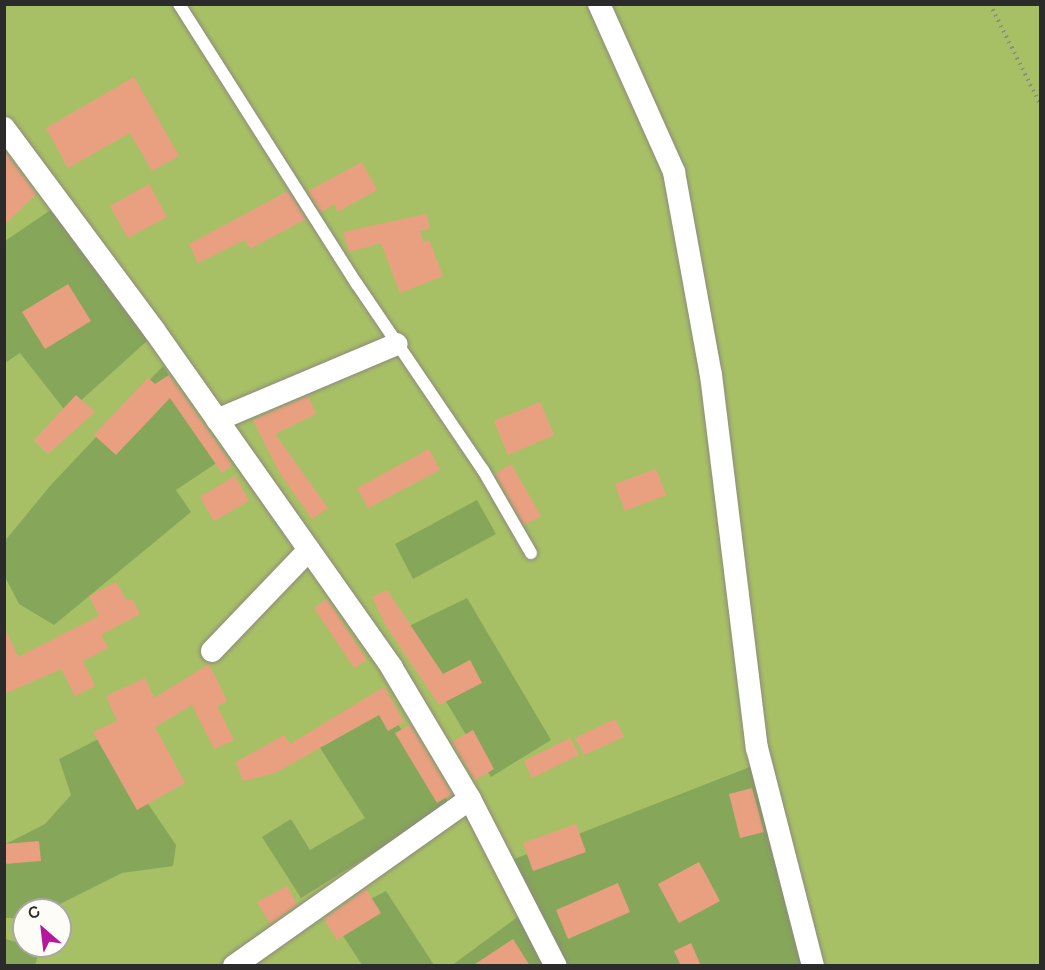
<!DOCTYPE html>
<meta charset="utf-8">
<style>
body{margin:0}
#map{position:relative;width:1045px;height:970px;overflow:hidden;background:#ede8cd;font-family:"Balsamiq Sans",sans-serif}
div>[style]{position:absolute}
.green>*{inset:0;background:#a8c065}
.forest>*{inset:0;background:#86a65a}
.building>*{inset:0;background:#e9a081}
.path>*{height:4px;margin-top:-2px;transform-origin:0;background:repeating-linear-gradient(90deg,#8c8a7c 0 1.5px,transparent 0 6px)}
.roads{filter:drop-shadow(0 0 2px #8c8a7c) drop-shadow(0 0 2px #8c8a7c)}
.lane>*{height:12px;margin:-6px;padding:0 6px;transform-origin:6px;border-radius:6px;background:#fff}
.street>*{height:22px;margin:-11px;padding:0 11px;transform-origin:11px;border-radius:11px;background:#fff}
span{translate:-50% -50%;white-space:nowrap;text-align:center;line-height:1.15;-webkit-text-stroke:6px #fdfcf7;paint-order:stroke}
.frame{position:absolute;inset:0;border:6px solid #2b2b2b;pointer-events:none}
.north{position:absolute;left:12px;top:898px;width:60px;height:60px;box-sizing:border-box;background:#fdfcf7;border:2px solid #a9a8a5;border-radius:50%;rotate:332deg;font-size:16px;font-weight:700;line-height:24px;text-align:center;color:#2b2b2b}
.north::after{content:'';display:block;margin:auto;width:21px;height:27px;background:#b5179e;clip-path:polygon(50% 0,100% 100%,50% 72%,0 100%)}
</style>
<div id="map">
<div class="green">
<i style="clip-path:polygon(evenodd,5px 5px,1040px 5px,1040px 965px,5px 966px,5px 5px,24px 910px,60px 910px,60px 946px,24px 946px,24px 910px)"></i>
</div>
<div class="forest">
<i style="clip-path:polygon(55px 207px,147px 341px,67px 413px,20px 353px,5px 363px,5px 241px)"></i>
<i style="clip-path:polygon(163px 366px,224px 458px,176px 490px,191px 512px,54px 625px,19px 604px,5px 577px,4px 542px,50px 486px)"></i>
<i style="clip-path:polygon(477px 500px,496px 534px,413px 579px,395px 544px)"></i>
<i style="clip-path:polygon(467px 598px,551px 740px,491px 777px,403px 629px)"></i>
<i style="clip-path:polygon(383px 701px,450px 805px,301px 898px,262px 837px,291px 819px,310px 850px,365px 818px,315px 740px)"></i>
<i style="clip-path:polygon(112px 732px,142px 795px,176px 845px,173px 866px,122px 873px,58px 905px,24px 910px,22px 918px,5px 918px,4px 845px,45px 824px,71px 795px,59px 759px)"></i>
<i style="clip-path:polygon(760px 763px,812px 965px,558px 965px,507px 862px)"></i>
<i style="clip-path:polygon(386px 891px,434px 965px,362px 965px,332px 919px)"></i>
<i style="clip-path:polygon(519px 916px,546px 966px,451px 966px)"></i>
<i style="clip-path:polygon(5px 939px,41px 948px,35px 965px,5px 965px)"></i>
</div>
<div class="building">
<i style="clip-path:polygon(134px 77px,179px 156px,152px 171px,130px 133px,68px 168px,46px 128px)"></i>
<i style="clip-path:polygon(4px 151px,36px 194px,4px 225px)"></i>
<i style="clip-path:polygon(362px 162px,377px 190px,337px 212px,335px 204px,321px 212px,308px 191px)"></i>
<i style="clip-path:polygon(149px 184px,167px 217px,128px 238px,110px 206px)"></i>
<i style="clip-path:polygon(288px 191px,306px 219px,250px 249px,245px 240px,198px 263px,189px 244px)"></i>
<i style="clip-path:polygon(426px 214px,430px 228px,420px 231px,423px 242px,429px 240px,443px 276px,400px 293px,381px 243px,349px 252px,343px 232px)"></i>
<i style="clip-path:polygon(68px 284px,91px 321px,45px 349px,22px 312px)"></i>
<i style="clip-path:polygon(169px 375px,232px 465px,222px 473px,170px 398px,116px 455px,94px 435px,148px 378px,155px 384px)"></i>
<i style="clip-path:polygon(76px 395px,95px 412px,48px 454px,34px 440px)"></i>
<i style="clip-path:polygon(308px 396px,316px 414px,275px 434px,328px 508px,312px 519px,279px 472px,253px 420px)"></i>
<i style="clip-path:polygon(540px 402px,554px 435px,508px 455px,494px 421px)"></i>
<i style="clip-path:polygon(429px 449px,440px 470px,368px 508px,357px 488px)"></i>
<i style="clip-path:polygon(511px 464px,541px 516px,524px 525px,495px 474px)"></i>
<i style="clip-path:polygon(656px 469px,666px 495px,625px 511px,615px 484px)"></i>
<i style="clip-path:polygon(235px 476px,249px 501px,214px 521px,200px 497px)"></i>
<i style="clip-path:polygon(116px 582px,127px 601px,132px 599px,140px 614px,101px 635px,108px 648px,83px 661px,95px 686px,75px 696px,61px 669px,4px 694px,4px 626px,18px 657px,99px 616px,89px 596px)"></i>
<i style="clip-path:polygon(387px 590px,443px 674px,470px 660px,482px 683px,439px 705px,385px 624px,372px 597px)"></i>
<i style="clip-path:polygon(327px 599px,367px 660px,354px 668px,314px 608px)"></i>
<i style="clip-path:polygon(209px 664px,227px 701px,217px 706px,234px 740px,214px 749px,192px 705px,155px 727px,185px 783px,137px 810px,93px 732px,117px 721px,106px 696px,145px 678px,154px 698px)"></i>
<i style="clip-path:polygon(384px 687px,404px 722px,388px 731px,379px 715px,275px 773px,243px 781px,236px 762px,284px 735px,290px 744px)"></i>
<i style="clip-path:polygon(615px 719px,624px 737px,584px 755px,575px 738px)"></i>
<i style="clip-path:polygon(410px 725px,452px 794px,437px 803px,395px 733px)"></i>
<i style="clip-path:polygon(473px 730px,494px 769px,475px 780px,452px 742px)"></i>
<i style="clip-path:polygon(570px 738px,579px 755px,532px 778px,524px 761px)"></i>
<i style="clip-path:polygon(752px 788px,764px 832px,740px 838px,729px 794px)"></i>
<i style="clip-path:polygon(576px 824px,586px 852px,533px 871px,523px 843px)"></i>
<i style="clip-path:polygon(39px 841px,41px 861px,4px 864px,4px 844px)"></i>
<i style="clip-path:polygon(699px 862px,720px 901px,679px 923px,658px 884px)"></i>
<i style="clip-path:polygon(618px 883px,630px 912px,568px 939px,556px 910px)"></i>
<i style="clip-path:polygon(287px 886px,297px 905px,270px 924px,257px 902px)"></i>
<i style="clip-path:polygon(366px 889px,381px 913px,337px 940px,324px 919px)"></i>
<i style="clip-path:polygon(513px 939px,530px 966px,472px 966px)"></i>
<i style="clip-path:polygon(691px 943px,701px 966px,681px 966px,674px 951px)"></i>
</div>
<div class="path">
<i style="left:990px;top:4px;width:112px;rotate:63.4deg"></i>
</div>
<div class="roads">
<div class="lane">
<i style="left:179px;top:4px;width:332px;rotate:57.6deg"></i>
<i style="left:357px;top:284px;width:225px;rotate:55.9deg"></i>
<i style="left:483px;top:470px;width:96px;rotate:60deg"></i>
</div>
<div class="street">
<i style="left:599px;top:4px;width:184px;rotate:65.9deg"></i>
<i style="left:674px;top:172px;width:206px;rotate:79.7deg"></i>
<i style="left:711px;top:375px;width:376px;rotate:83deg"></i>
<i style="left:757px;top:748px;width:225px;rotate:75.6deg"></i>
<i style="left:4px;top:128px;width:252px;rotate:53.4deg"></i>
<i style="left:154px;top:330px;width:413px;rotate:54.8deg"></i>
<i style="left:392px;top:668px;width:152px;rotate:59.2deg"></i>
<i style="left:470px;top:799px;width:188px;rotate:62.8deg"></i>
<i style="left:217px;top:420px;width:195px;rotate:-22.9deg"></i>
<i style="left:212px;top:651px;width:140px;rotate:-46.2deg"></i>
<i style="left:234px;top:966px;width:289px;rotate:-35.3deg"></i>
</div>
</div>
<div class="frame"></div>
<div class="north">С</div>
</div>
